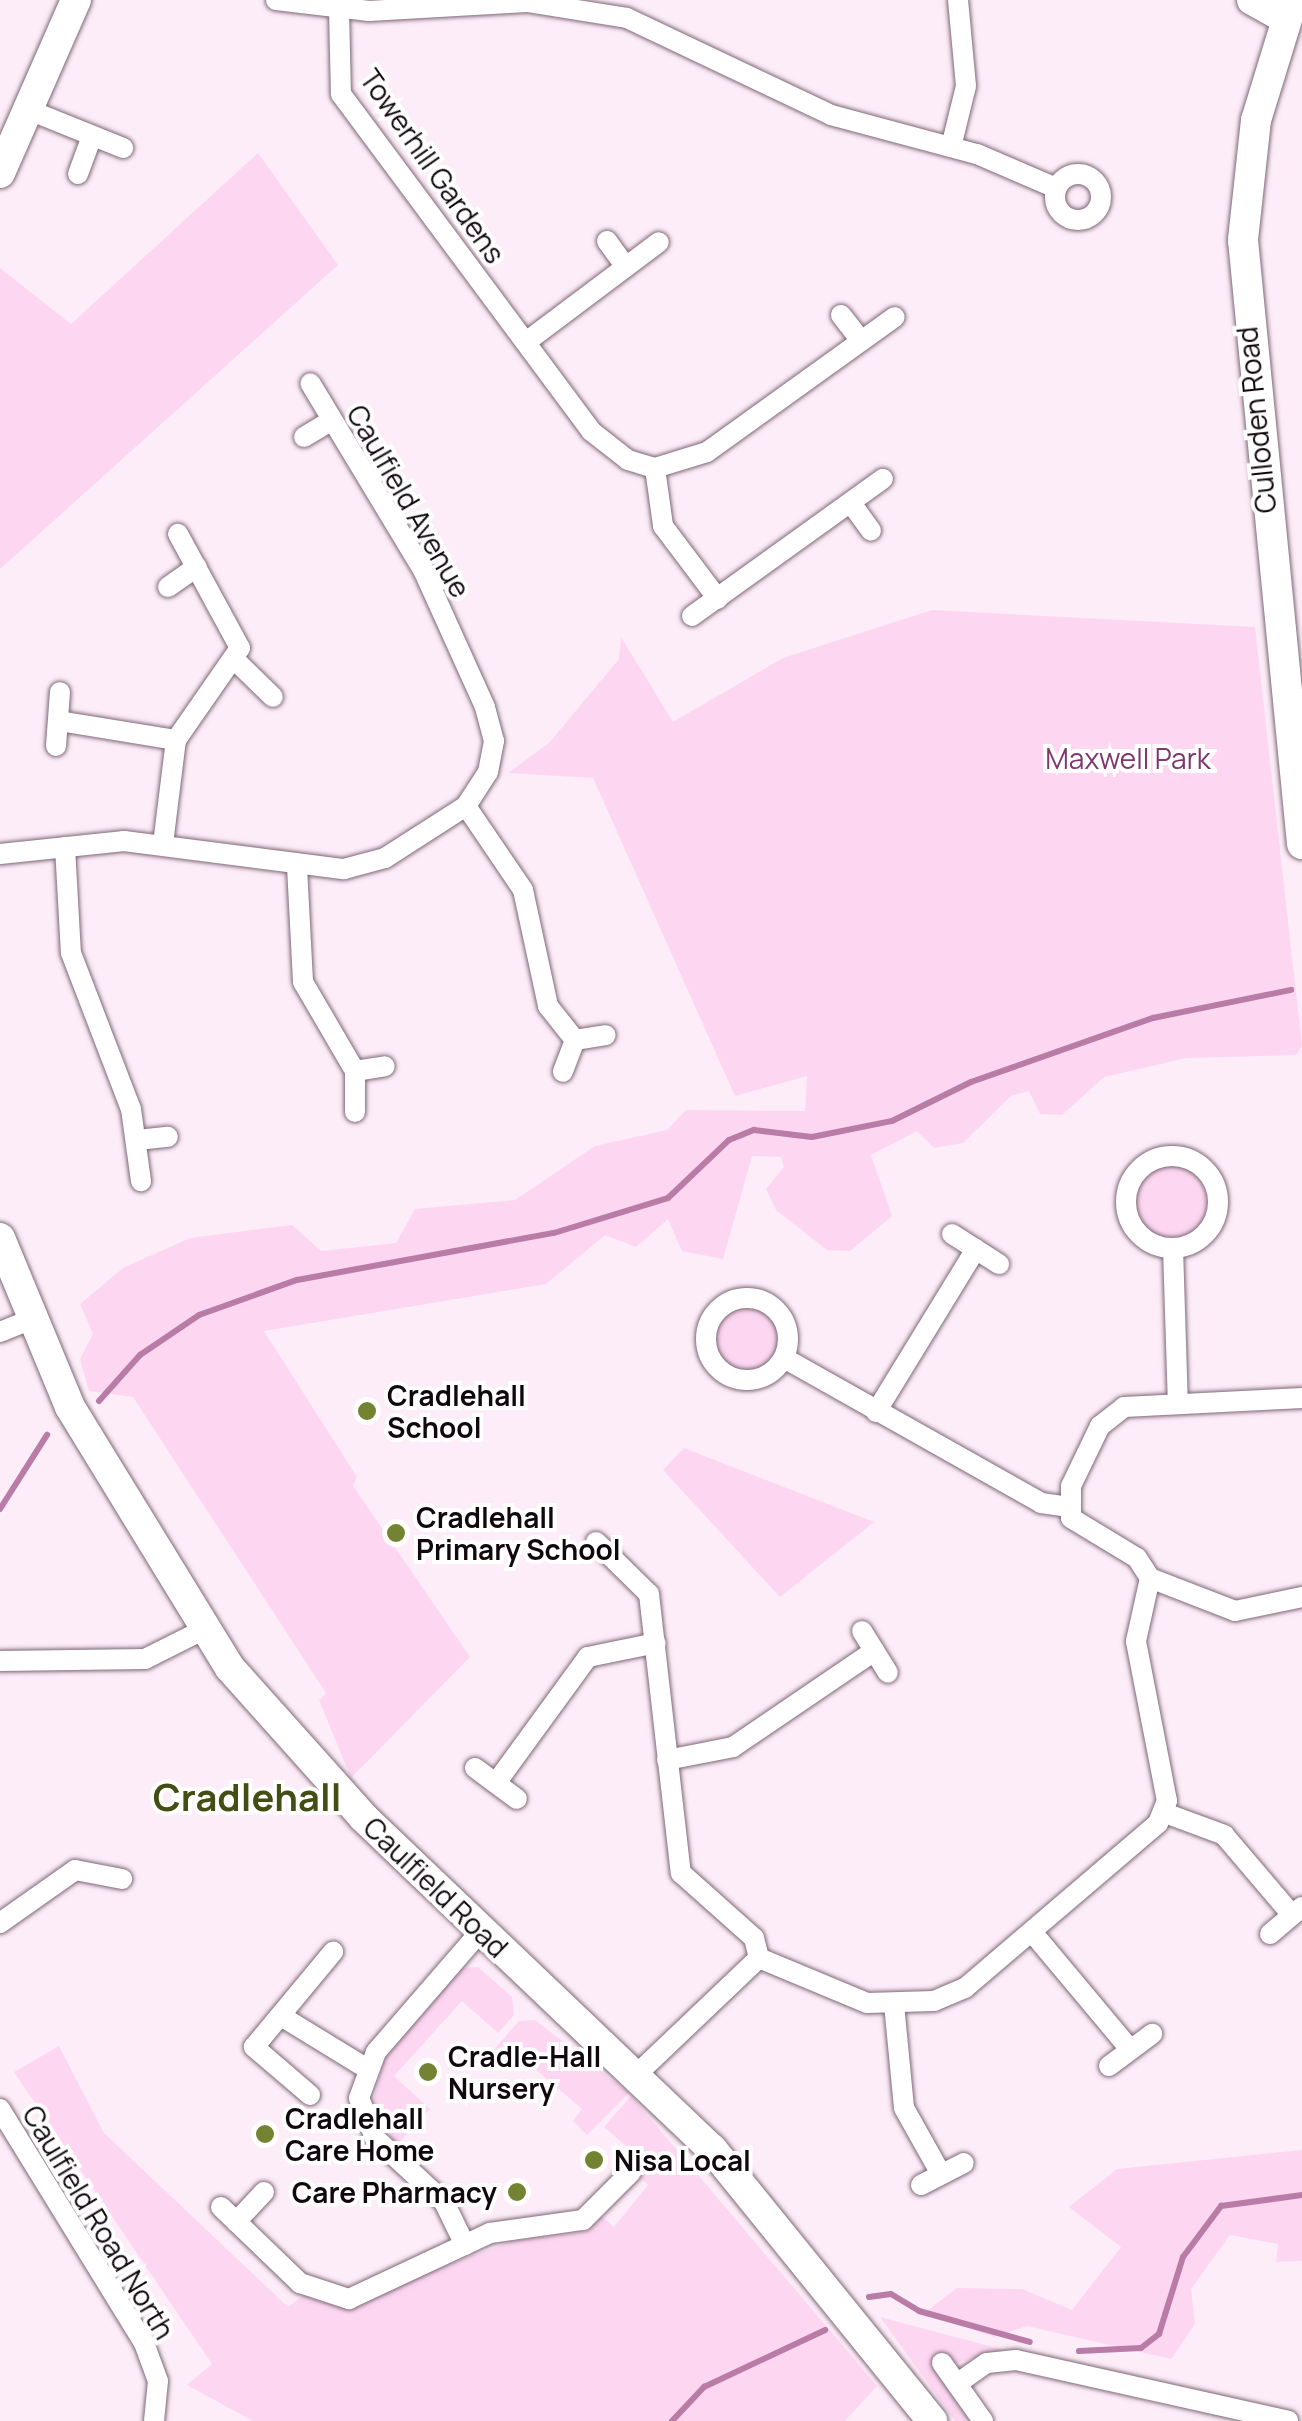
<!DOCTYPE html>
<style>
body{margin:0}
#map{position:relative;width:1302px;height:2421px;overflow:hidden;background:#fdedf8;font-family:Manrope,sans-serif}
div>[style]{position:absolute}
.green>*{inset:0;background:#fdd7f1}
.round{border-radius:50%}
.stream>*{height:6px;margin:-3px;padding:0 3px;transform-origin:3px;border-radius:3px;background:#b87ca7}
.roads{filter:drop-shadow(0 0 2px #7e6777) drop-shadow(0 0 2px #7e6777)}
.street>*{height:20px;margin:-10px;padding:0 10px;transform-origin:10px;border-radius:10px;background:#fff}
.street>.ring{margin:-10px;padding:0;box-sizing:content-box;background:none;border:20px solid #fff;border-radius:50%}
.secondary>*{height:30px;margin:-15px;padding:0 15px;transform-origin:15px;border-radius:15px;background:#fff}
.dots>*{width:28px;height:28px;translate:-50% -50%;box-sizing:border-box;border:5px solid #fff;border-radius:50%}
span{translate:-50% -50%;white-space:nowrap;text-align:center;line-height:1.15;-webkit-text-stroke:8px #fff;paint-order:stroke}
.street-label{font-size:28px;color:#11080e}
.park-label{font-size:28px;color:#7f376e}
.poi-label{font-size:28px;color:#11080e;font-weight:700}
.left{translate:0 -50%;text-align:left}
.right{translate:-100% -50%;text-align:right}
.district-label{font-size:38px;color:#434d14;font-weight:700}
</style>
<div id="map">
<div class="green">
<i style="clip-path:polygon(258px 153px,338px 265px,0 569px,0 268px,71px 324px)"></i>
<i style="clip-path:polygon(932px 610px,1255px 627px,1302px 1046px,1296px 1055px,1186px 1058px,1104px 1077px,1062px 1115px,1040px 1114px,1029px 1091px,1011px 1096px,963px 1143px,934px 1148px,917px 1131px,871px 1155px,892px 1216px,850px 1251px,827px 1250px,776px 1210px,766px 1189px,784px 1167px,781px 1157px,752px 1156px,723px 1259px,682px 1251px,668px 1219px,636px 1247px,605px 1235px,546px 1284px,264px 1331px,357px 1477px,353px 1486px,470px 1657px,351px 1778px,319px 1700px,326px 1693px,133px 1397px,89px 1391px,80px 1359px,93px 1334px,80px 1304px,123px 1268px,190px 1238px,292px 1225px,321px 1251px,396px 1243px,415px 1209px,515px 1200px,595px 1146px,667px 1130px,686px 1110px,805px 1111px,807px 1076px,735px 1096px,593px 778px,508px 773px,549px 743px,619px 659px,621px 637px,673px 722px,783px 658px)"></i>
<i class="round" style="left:1135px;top:1166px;width:72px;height:72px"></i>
<i class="round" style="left:716px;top:1308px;width:62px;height:62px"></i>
<i style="clip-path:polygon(684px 1448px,874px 1522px,780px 1597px,663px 1470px)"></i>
<i style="clip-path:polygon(478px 1967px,512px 1997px,514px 2015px,498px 2033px,462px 2001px,394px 2076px,430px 2109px,396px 2146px,373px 2104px,385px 2055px,461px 1968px)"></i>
<i style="clip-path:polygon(535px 2020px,629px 2093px,587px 2135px,573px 2121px,582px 2109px,519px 2055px,507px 2067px,491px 2053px,519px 2021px)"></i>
<i style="clip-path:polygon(59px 2046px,104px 2133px,288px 2307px,305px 2294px,342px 2304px,513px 2241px,585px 2232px,602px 2217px,614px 2227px,648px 2185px,622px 2161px,631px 2150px,604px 2127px,631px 2096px,877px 2386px,845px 2421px,253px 2421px,187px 2385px,212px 2364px,14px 2072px)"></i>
<i style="clip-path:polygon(1302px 2150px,1302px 2261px,1276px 2262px,1278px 2244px,1230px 2235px,1191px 2289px,1195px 2324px,1171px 2359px,1027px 2326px,995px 2337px,924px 2313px,957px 2288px,1022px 2289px,1072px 2310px,1121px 2247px,1069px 2207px,1117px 2169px)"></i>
<i style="clip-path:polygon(880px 2317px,1004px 2350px,952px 2364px,971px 2421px,955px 2421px)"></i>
</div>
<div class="stream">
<i style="left:99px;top:1401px;width:62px;rotate:-48.3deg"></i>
<i style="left:140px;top:1355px;width:71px;rotate:-34.1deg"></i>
<i style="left:199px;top:1315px;width:104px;rotate:-19.7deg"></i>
<i style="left:297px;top:1280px;width:261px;rotate:-10.4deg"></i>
<i style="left:554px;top:1233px;width:119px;rotate:-17.1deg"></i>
<i style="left:668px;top:1198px;width:84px;rotate:-43.6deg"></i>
<i style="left:729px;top:1140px;width:27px;rotate:-22deg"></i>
<i style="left:754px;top:1130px;width:58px;rotate:6.9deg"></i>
<i style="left:812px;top:1137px;width:82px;rotate:-11.3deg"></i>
<i style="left:892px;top:1121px;width:88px;rotate:-26.3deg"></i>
<i style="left:971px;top:1082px;width:193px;rotate:-19.4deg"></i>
<i style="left:1153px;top:1018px;width:141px;rotate:-11.5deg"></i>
<i style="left:0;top:1509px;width:88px;rotate:-57.6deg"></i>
<i style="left:869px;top:2297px;width:22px;rotate:-8deg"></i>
<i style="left:891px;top:2294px;width:33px;rotate:31deg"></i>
<i style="left:919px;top:2311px;width:115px;rotate:15.6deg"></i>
<i style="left:1079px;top:2351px;width:62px;rotate:-2.8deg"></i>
<i style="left:1141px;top:2348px;width:23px;rotate:-38deg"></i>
<i style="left:1159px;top:2334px;width:81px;rotate:-72.7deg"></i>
<i style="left:1183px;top:2257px;width:64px;rotate:-53.3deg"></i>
<i style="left:1221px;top:2206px;width:82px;rotate:-7.7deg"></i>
<i style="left:672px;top:2421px;width:47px;rotate:-46.7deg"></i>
<i style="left:704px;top:2387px;width:134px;rotate:-25.2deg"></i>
</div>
<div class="roads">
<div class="street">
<i style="left:276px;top:0;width:94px;rotate:6.7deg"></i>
<i style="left:369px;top:11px;width:158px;rotate:-3.3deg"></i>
<i style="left:527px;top:2px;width:101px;rotate:9.1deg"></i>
<i style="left:627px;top:18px;width:226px;rotate:25.4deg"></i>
<i style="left:831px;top:115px;width:151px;rotate:15deg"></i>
<i style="left:977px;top:154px;width:86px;rotate:23.3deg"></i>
<i style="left:339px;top:9px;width:85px;rotate:88.7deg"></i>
<i style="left:341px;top:94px;width:420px;rotate:53.4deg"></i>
<i style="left:591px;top:431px;width:47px;rotate:38.1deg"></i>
<i style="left:628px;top:460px;width:28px;rotate:17deg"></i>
<i style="left:655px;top:468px;width:54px;rotate:-17.1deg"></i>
<i style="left:707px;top:452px;width:231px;rotate:-35.7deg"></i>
<i style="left:24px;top:108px;width:107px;rotate:22deg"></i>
<i style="left:951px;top:147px;width:63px;rotate:-76.2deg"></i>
<i style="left:966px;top:86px;width:86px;rotate:-95.3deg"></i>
<i class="ring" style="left:1055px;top:174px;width:26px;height:26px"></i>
<i style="left:78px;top:174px;width:40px;rotate:-69.8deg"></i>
<i style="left:607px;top:241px;width:32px;rotate:54deg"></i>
<i style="left:841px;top:315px;width:33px;rotate:52deg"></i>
<i style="left:526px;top:342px;width:166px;rotate:-36.9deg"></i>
<i style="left:304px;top:437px;width:31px;rotate:-31deg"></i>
<i style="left:655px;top:468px;width:59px;rotate:82.1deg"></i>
<i style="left:663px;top:526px;width:91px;rotate:53deg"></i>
<i style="left:851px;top:503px;width:34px;rotate:54deg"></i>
<i style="left:168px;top:587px;width:35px;rotate:-35deg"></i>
<i style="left:692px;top:616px;width:235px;rotate:-35.7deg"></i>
<i style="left:237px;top:662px;width:50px;rotate:44.2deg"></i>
<i style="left:59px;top:721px;width:119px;rotate:9.2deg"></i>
<i style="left:56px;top:746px;width:54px;rotate:-85.8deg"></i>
<i style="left:466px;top:806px;width:102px;rotate:55.8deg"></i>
<i style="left:523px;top:890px;width:119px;rotate:77.8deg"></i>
<i style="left:548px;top:1006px;width:43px;rotate:51.5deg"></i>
<i style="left:575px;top:1040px;width:34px;rotate:111deg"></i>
<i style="left:163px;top:844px;width:105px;rotate:-82.9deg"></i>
<i style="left:176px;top:740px;width:112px;rotate:-55.2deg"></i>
<i style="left:240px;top:648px;width:130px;rotate:-118.5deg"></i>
<i style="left:65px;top:847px;width:106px;rotate:86.8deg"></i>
<i style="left:71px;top:953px;width:167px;rotate:69deg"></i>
<i style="left:131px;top:1109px;width:73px;rotate:82.1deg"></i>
<i style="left:0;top:854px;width:125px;rotate:-6deg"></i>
<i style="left:124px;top:841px;width:222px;rotate:7.3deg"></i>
<i style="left:344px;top:869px;width:42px;rotate:-15deg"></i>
<i style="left:385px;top:858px;width:96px;rotate:-32.7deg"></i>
<i style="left:466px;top:806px;width:40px;rotate:-57.1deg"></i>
<i style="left:488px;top:772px;width:32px;rotate:-79deg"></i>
<i style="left:494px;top:741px;width:35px;rotate:-105deg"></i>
<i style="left:485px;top:707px;width:150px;rotate:-114.3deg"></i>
<i style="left:423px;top:570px;width:218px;rotate:-121.1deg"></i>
<i style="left:297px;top:867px;width:115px;rotate:87deg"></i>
<i style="left:303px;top:982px;width:103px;rotate:59.7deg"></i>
<i style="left:355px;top:1071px;width:41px;rotate:90deg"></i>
<i style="left:575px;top:1040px;width:31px;rotate:-9deg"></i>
<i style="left:355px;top:1071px;width:30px;rotate:-9deg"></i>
<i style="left:137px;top:1140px;width:31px;rotate:-6deg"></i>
<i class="ring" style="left:1126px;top:1156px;width:72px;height:72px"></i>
<i style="left:952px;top:1234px;width:56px;rotate:32.6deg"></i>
<i style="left:1173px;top:1248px;width:155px;rotate:88.2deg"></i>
<i class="ring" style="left:706px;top:1298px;width:62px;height:62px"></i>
<i style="left:0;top:1332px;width:32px;rotate:-22deg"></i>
<i style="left:784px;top:1358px;width:295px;rotate:29.4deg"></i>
<i style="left:1041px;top:1503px;width:27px;rotate:8deg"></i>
<i style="left:876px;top:1412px;width:191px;rotate:-58.5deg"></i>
<i style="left:596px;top:1542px;width:74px;rotate:44.5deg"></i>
<i style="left:649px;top:1594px;width:281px;rotate:83.5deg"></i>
<i style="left:681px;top:1873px;width:98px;rotate:41.7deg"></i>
<i style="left:754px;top:1938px;width:21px;rotate:76deg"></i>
<i style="left:1150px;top:1578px;width:91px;rotate:21.2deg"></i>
<i style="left:1235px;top:1611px;width:68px;rotate:-11.8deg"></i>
<i style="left:862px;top:1631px;width:49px;rotate:58.2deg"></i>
<i style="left:0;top:1661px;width:145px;rotate:-0.8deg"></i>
<i style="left:145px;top:1659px;width:65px;rotate:-26.6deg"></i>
<i style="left:667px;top:1760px;width:67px;rotate:-11.1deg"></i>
<i style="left:733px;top:1747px;width:171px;rotate:-34.2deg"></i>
<i style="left:475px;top:1768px;width:52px;rotate:36.4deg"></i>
<i style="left:496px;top:1783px;width:156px;rotate:-53.9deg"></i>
<i style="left:588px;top:1657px;width:69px;rotate:-11.6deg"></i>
<i style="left:1165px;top:1813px;width:63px;rotate:20.4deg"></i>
<i style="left:1224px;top:1835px;width:105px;rotate:49.6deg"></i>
<i style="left:0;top:1923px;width:92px;rotate:-35.2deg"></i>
<i style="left:75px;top:1870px;width:48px;rotate:10.8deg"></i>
<i style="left:1032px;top:1932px;width:153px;rotate:50.1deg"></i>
<i style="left:1270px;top:1934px;width:42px;rotate:-40.2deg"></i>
<i style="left:894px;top:2004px;width:104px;rotate:84.5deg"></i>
<i style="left:904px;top:2108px;width:76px;rotate:60.7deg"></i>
<i style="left:281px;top:2016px;width:100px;rotate:31.5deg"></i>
<i style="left:1109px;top:2066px;width:54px;rotate:-36.7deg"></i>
<i style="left:636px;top:2075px;width:170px;rotate:-43.6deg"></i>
<i style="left:759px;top:1958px;width:117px;rotate:22.6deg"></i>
<i style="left:867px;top:2003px;width:67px;rotate:-1.7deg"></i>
<i style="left:934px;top:2001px;width:34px;rotate:-23deg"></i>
<i style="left:965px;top:1988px;width:254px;rotate:-40.5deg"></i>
<i style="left:1158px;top:1823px;width:24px;rotate:-68deg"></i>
<i style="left:1167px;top:1801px;width:163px;rotate:-101deg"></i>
<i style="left:1136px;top:1641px;width:65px;rotate:-77.5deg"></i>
<i style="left:1150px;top:1578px;width:24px;rotate:-123deg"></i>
<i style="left:1137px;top:1558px;width:77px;rotate:-148.8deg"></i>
<i style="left:1071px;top:1518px;width:32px;rotate:-90deg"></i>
<i style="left:1071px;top:1486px;width:67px;rotate:-64.2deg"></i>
<i style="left:1100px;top:1426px;width:31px;rotate:-38deg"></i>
<i style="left:1124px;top:1407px;width:178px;rotate:-2.9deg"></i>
<i style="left:310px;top:2095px;width:74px;rotate:-139.4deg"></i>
<i style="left:254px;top:2047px;width:124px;rotate:-50.3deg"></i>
<i style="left:0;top:2109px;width:275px;rotate:58.4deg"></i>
<i style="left:144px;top:2343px;width:40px;rotate:69.8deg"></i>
<i style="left:158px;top:2381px;width:40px;rotate:95.7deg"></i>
<i style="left:921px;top:2185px;width:48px;rotate:-27.1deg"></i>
<i style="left:221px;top:2207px;width:110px;rotate:43.9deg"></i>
<i style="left:300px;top:2283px;width:52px;rotate:18.1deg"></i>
<i style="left:349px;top:2299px;width:156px;rotate:-25.1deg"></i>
<i style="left:490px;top:2233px;width:94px;rotate:-8deg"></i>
<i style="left:583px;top:2220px;width:68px;rotate:-45deg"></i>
<i style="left:236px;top:2222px;width:41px;rotate:-47deg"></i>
<i style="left:465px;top:2245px;width:48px;rotate:-116deg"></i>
<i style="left:444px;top:2202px;width:94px;rotate:-137.2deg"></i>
<i style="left:375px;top:2138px;width:43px;rotate:-111.8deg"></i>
<i style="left:359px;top:2098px;width:49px;rotate:-69.7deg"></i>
<i style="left:376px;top:2052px;width:159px;rotate:-49.1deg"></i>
<i style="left:942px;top:2363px;width:71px;rotate:54.7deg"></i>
<i style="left:958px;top:2383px;width:35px;rotate:-35deg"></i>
<i style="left:987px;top:2363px;width:29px;rotate:-6deg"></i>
<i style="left:1016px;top:2360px;width:279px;rotate:12.6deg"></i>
</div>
<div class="secondary">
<i style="left:1252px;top:0;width:38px;rotate:29deg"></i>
<i style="left:1293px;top:0;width:126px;rotate:107.1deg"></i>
<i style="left:1256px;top:120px;width:121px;rotate:96.2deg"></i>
<i style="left:1243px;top:240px;width:607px;rotate:84.42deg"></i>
<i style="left:0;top:173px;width:189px;rotate:-66.3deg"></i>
<i style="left:0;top:1238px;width:183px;rotate:67.5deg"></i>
<i style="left:70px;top:1407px;width:306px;rotate:58.5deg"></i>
<i style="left:230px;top:1668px;width:200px;rotate:48.2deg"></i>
<i style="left:363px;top:1817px;width:482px;rotate:43.6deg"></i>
<i style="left:712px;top:2149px;width:350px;rotate:51deg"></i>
</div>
</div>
<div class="dots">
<i style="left:367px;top:1411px;background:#738332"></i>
<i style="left:396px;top:1533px;background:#738332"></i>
<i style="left:428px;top:2072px;background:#738332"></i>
<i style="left:265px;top:2134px;background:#738332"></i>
<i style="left:594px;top:2160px;background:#738332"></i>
<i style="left:517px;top:2192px;background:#738332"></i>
</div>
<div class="street-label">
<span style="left:433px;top:166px;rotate:55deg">Towerhill Gardens</span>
<span style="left:1256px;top:420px;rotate:-96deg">Culloden Road</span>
<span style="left:409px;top:501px;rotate:60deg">Caulfield Avenue</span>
<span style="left:436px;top:1887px;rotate:44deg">Caulfield Road</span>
<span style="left:99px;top:2222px;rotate:59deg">Caulfield Road North</span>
</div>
<div class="park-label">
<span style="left:1128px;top:758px">Maxwell Park</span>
</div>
<div class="poi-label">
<span class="left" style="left:387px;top:1411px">Cradlehall<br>School</span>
<span class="left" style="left:416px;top:1533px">Cradlehall<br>Primary School</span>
<span class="left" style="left:448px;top:2072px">Cradle-Hall<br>Nursery</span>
<span class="left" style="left:285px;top:2134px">Cradlehall<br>Care Home</span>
<span class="left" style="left:614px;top:2160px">Nisa Local</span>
<span class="right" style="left:497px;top:2192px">Care Pharmacy</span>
</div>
<div class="district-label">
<span style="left:247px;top:1797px">Cradlehall</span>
</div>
</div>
